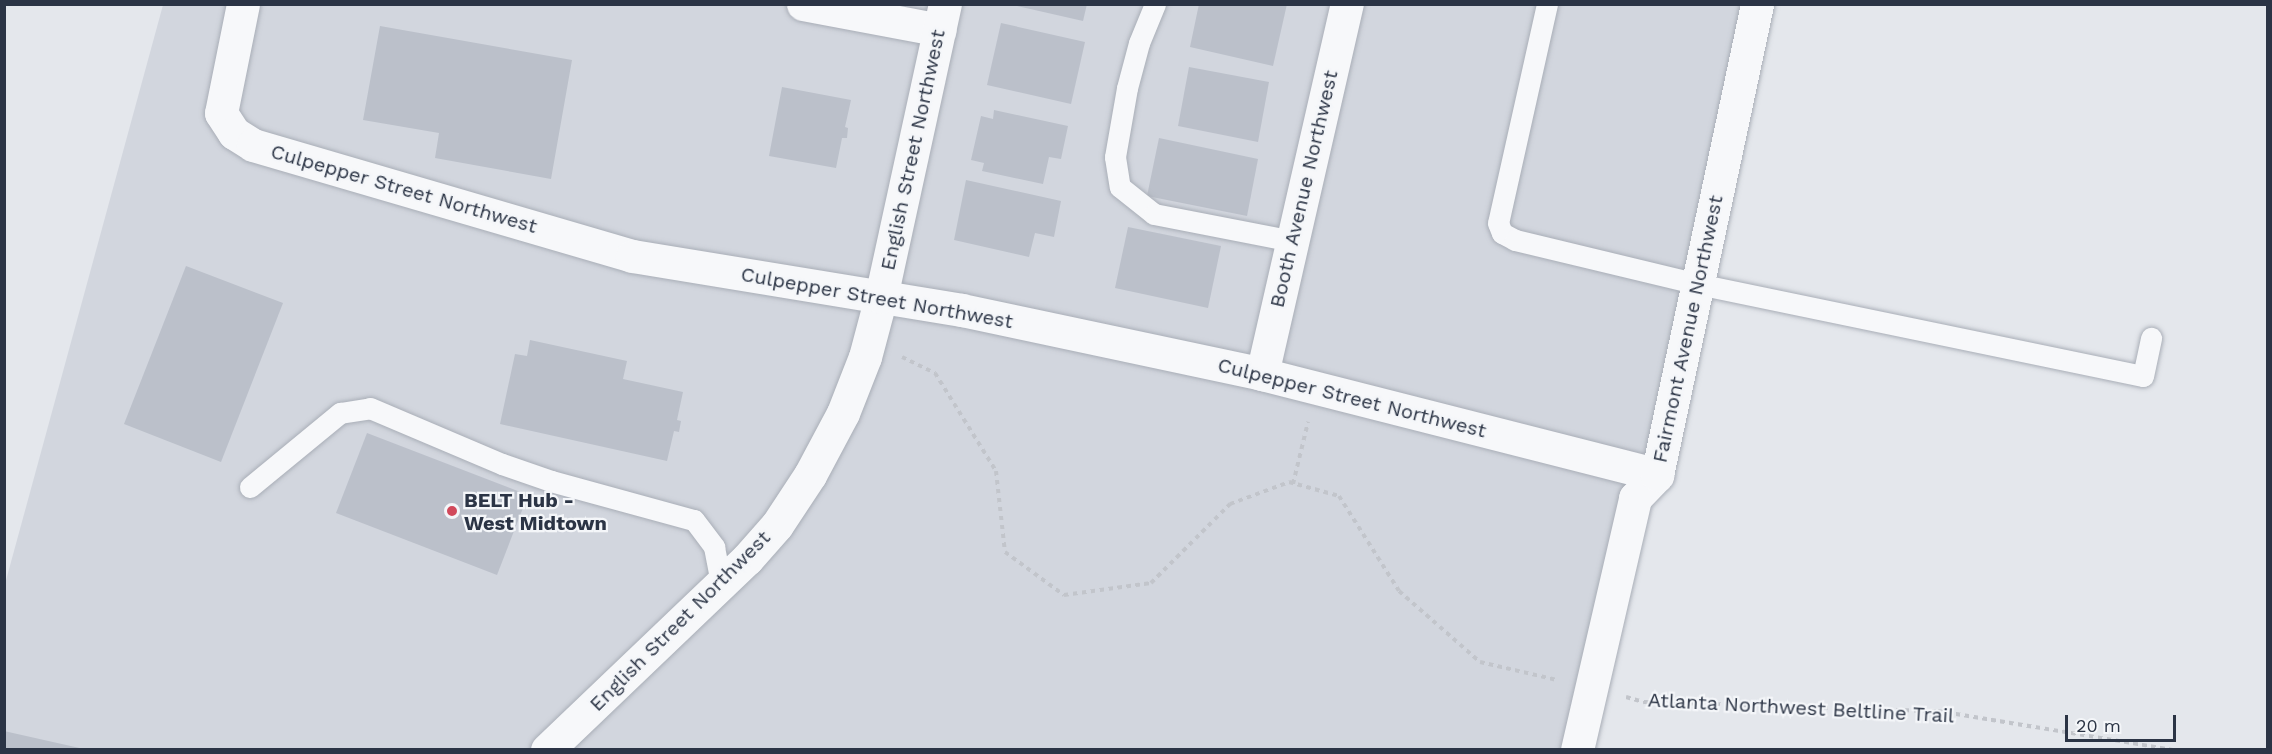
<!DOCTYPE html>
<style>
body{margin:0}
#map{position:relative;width:2272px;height:754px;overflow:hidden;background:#e4e7ec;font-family:"Work Sans",sans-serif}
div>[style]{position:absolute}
.built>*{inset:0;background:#d2d6de}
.building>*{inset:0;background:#bbc0ca}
.path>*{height:4px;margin-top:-2px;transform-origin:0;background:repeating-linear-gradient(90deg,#c2c5cb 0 4.5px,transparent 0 9px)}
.roads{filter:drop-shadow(0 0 2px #a9aeb7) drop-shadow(0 0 2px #a9aeb7)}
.service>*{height:21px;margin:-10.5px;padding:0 10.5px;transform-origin:10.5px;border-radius:10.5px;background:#f7f8fa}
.minor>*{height:33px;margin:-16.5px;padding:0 16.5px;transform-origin:16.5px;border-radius:16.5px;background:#f7f8fa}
.dots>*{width:16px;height:16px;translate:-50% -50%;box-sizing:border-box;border:3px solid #f4f6f9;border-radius:50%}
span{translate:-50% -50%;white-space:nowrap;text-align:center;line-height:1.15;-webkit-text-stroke:4.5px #f4f6f9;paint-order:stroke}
.street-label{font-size:20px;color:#2b3445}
.poi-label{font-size:20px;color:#2b3445;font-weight:700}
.left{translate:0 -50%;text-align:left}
.frame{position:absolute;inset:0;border:6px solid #2b3445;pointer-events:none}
.scale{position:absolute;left:2065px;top:715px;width:111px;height:27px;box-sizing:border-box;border:3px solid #2b3445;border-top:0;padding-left:8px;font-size:18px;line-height:21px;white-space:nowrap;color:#2b3445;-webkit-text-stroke:4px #f4f6f9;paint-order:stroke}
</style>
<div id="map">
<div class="built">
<i style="clip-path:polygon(163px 5px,1749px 5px,1657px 475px,1575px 749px,5px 750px,5px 584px)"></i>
</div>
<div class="building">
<i style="clip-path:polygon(1008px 4px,1087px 4px,1083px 21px)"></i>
<i style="clip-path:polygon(1199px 4px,1287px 4px,1273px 66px,1190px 47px)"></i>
<i style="clip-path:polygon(1001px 23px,1085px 42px,1071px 104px,987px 85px)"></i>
<i style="clip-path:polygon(380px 26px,572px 60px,551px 179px,435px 158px,439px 133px,363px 120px)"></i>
<i style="clip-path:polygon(1189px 67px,1269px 82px,1258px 142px,1178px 126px)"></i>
<i style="clip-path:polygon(782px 87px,851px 100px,845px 127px,848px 128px,847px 138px,842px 138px,836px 168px,769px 156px)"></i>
<i style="clip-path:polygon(994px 110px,1068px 126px,1061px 159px,1049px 157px,1043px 184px,982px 171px,984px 163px,971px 160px,981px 116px,993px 119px)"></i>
<i style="clip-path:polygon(1159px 138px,1258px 159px,1247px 216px,1147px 196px)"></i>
<i style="clip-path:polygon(966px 180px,1061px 201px,1054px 237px,1035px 233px,1029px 257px,954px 240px)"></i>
<i style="clip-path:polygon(1128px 227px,1221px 246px,1208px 308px,1115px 288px)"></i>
<i style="clip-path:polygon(186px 266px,283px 303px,221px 462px,124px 424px)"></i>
<i style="clip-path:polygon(530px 340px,627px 361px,623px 379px,683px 392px,677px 420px,681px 421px,679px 432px,674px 431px,667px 461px,500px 424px,515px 354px,527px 356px)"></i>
<i style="clip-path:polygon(367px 433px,528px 495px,497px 575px,336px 513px)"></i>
<i style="clip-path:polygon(4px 731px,84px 749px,84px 750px,4px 750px)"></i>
</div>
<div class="path">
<i style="left:902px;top:357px;width:37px;rotate:26deg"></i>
<i style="left:935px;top:373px;width:115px;rotate:58.1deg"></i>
<i style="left:996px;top:471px;width:81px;rotate:83.7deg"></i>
<i style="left:1005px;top:552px;width:73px;rotate:36.1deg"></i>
<i style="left:1064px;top:595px;width:88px;rotate:-7.9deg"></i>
<i style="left:1151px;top:583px;width:112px;rotate:-45deg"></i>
<i style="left:1230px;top:504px;width:63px;rotate:-20.4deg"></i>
<i style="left:1289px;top:482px;width:52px;rotate:15.6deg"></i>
<i style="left:1339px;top:496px;width:112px;rotate:57.7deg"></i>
<i style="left:1399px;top:591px;width:108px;rotate:41.2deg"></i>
<i style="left:1480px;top:662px;width:79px;rotate:13.2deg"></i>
<i style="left:1293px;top:484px;width:64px;rotate:-76.4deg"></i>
<i style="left:1626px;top:697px;width:19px;rotate:16deg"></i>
<i style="left:1644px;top:702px;width:294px;rotate:1.8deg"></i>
<i style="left:1938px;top:711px;width:238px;rotate:9.4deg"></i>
</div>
<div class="roads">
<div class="service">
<i style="left:1155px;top:4px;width:42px;rotate:112.3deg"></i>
<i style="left:1139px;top:43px;width:47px;rotate:104.9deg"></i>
<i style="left:1127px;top:88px;width:70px;rotate:99.9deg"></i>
<i style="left:1115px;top:157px;width:30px;rotate:81deg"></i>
<i style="left:1120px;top:187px;width:43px;rotate:38.5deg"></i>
<i style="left:1154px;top:214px;width:142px;rotate:11deg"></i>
<i style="left:1547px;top:4px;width:224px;rotate:102.6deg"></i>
<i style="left:1498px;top:223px;width:11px;rotate:68deg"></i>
<i style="left:1502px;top:233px;width:15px;rotate:28deg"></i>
<i style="left:1515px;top:240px;width:188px;rotate:13.5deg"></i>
<i style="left:1698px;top:284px;width:454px;rotate:11.7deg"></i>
<i style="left:2143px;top:376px;width:39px;rotate:-78deg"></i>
<i style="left:250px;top:487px;width:117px;rotate:-39.4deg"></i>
<i style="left:340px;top:413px;width:30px;rotate:-9deg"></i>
<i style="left:370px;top:408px;width:143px;rotate:23deg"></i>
<i style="left:502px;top:464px;width:52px;rotate:19.1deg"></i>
<i style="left:551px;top:481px;width:148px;rotate:15.3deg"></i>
<i style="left:694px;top:520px;width:34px;rotate:53deg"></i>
<i style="left:714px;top:547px;width:37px;rotate:79deg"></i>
</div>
<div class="minor">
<i style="left:243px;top:4px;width:111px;rotate:101.4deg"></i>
<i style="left:221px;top:113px;width:24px;rotate:57deg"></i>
<i style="left:234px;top:133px;width:22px;rotate:32deg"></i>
<i style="left:253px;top:145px;width:395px;rotate:16.3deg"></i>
<i style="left:632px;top:256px;width:334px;rotate:9.3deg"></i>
<i style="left:962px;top:310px;width:307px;rotate:12deg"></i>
<i style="left:1262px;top:374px;width:408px;rotate:14.3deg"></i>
<i style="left:803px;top:4px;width:139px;rotate:10.7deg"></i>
<i style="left:1262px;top:374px;width:380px;rotate:-77.1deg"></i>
<i style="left:547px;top:750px;width:277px;rotate:-43.7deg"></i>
<i style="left:747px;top:559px;width:45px;rotate:-48.6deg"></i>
<i style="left:777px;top:525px;width:60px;rotate:-56.6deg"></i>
<i style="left:810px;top:475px;width:70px;rotate:-62deg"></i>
<i style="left:843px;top:413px;width:60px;rotate:-68.6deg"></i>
<i style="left:865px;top:357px;width:62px;rotate:-75.1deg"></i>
<i style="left:881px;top:297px;width:300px;rotate:-77.7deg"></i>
<i style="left:1577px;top:750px;width:259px;rotate:-77deg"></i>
<i style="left:1635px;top:498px;width:32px;rotate:-46deg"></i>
<i style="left:1657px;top:475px;width:481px;rotate:-78deg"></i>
</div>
</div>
<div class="dots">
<i style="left:452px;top:511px;background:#d1495b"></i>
</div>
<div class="street-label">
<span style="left:913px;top:150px;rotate:-78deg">English Street Northwest</span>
<span style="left:404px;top:189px;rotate:16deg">Culpepper Street Northwest</span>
<span style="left:1304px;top:189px;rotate:-77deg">Booth Avenue Northwest</span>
<span style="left:877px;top:298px;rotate:10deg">Culpepper Street Northwest</span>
<span style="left:1688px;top:329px;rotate:-78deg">Fairmont Avenue Northwest</span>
<span style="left:1352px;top:398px;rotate:14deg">Culpepper Street Northwest</span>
<span style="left:680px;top:621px;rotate:-45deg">English Street Northwest</span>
<span style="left:1801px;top:708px;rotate:3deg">Atlanta Northwest Beltline Trail</span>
</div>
<div class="poi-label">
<span class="left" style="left:464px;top:512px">BELT Hub -<br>West Midtown</span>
</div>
<div class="frame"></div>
<div class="scale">20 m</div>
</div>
